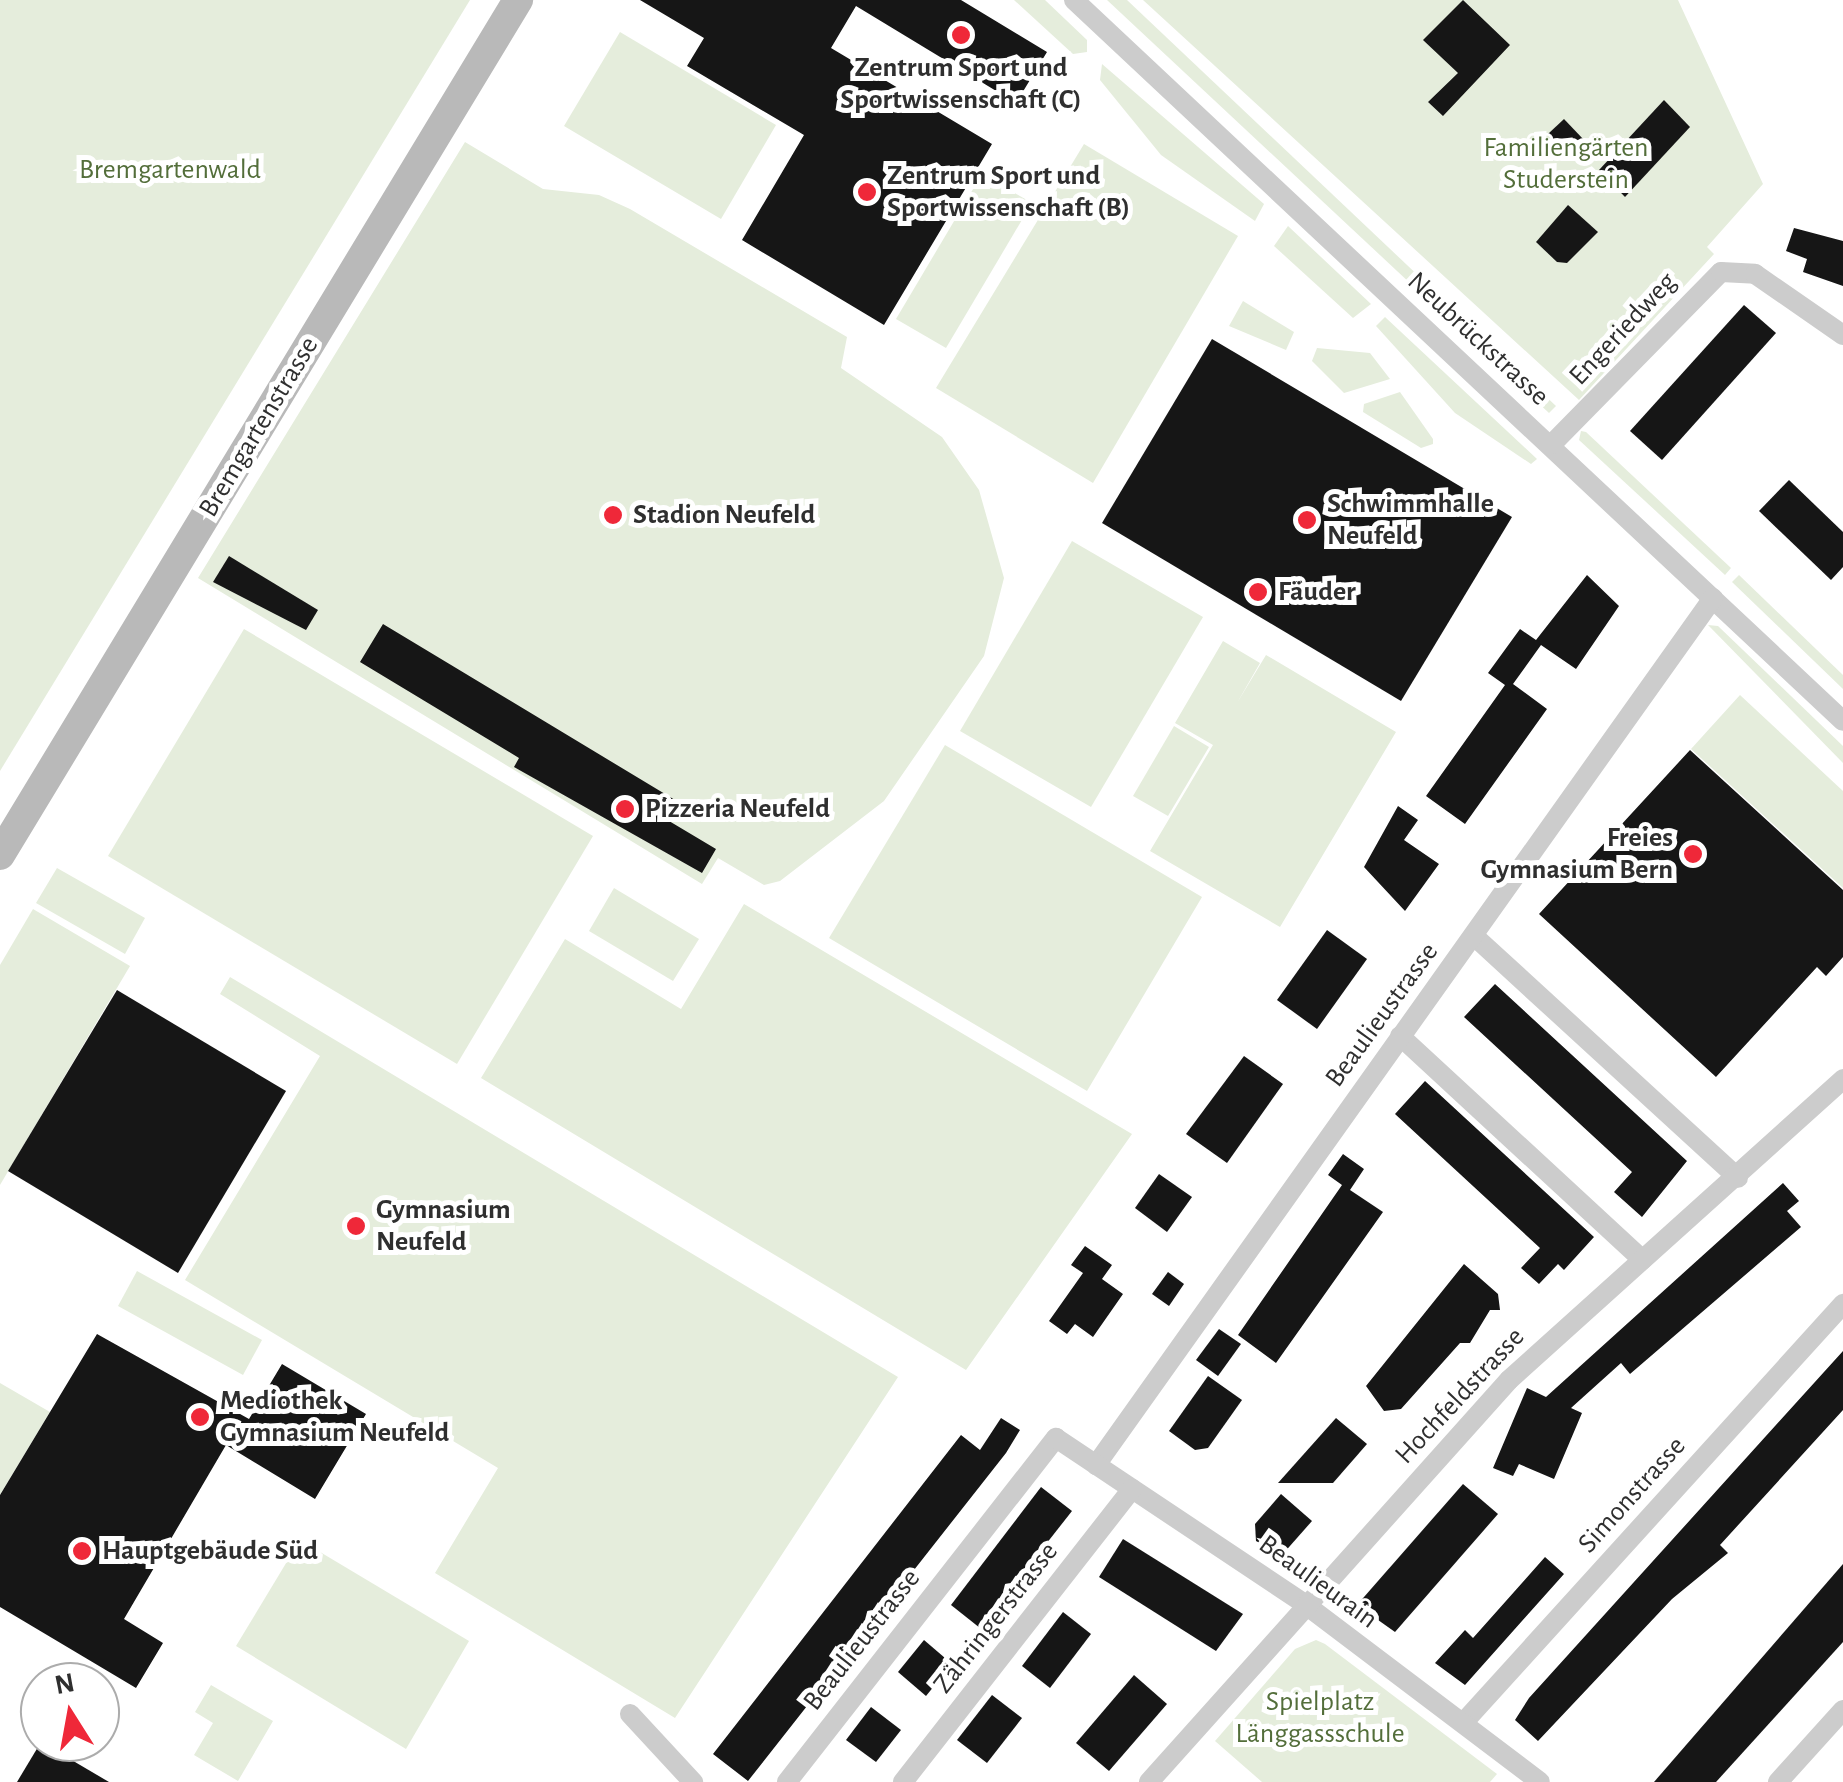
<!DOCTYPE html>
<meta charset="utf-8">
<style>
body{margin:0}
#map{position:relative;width:1843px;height:1782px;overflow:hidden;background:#fff;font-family:"Alegreya Sans",sans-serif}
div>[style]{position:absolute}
.green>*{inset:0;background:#e5eddc}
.building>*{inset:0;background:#161616}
.street>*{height:20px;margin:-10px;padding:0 10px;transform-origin:10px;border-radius:10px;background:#ccc}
.secondary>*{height:30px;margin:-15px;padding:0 15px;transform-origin:15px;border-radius:15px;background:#b9b9b9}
.dots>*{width:28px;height:28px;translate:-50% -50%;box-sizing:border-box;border:5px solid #fff;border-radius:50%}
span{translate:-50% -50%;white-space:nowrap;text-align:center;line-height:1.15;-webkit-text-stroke:10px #fff;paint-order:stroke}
.poi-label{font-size:28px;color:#2f2f2f;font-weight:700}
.left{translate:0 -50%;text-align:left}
.right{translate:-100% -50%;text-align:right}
.park-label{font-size:28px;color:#536e3a}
.street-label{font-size:28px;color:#2f2f2f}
.north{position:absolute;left:20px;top:1662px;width:100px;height:100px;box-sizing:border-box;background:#fff;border:2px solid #acacac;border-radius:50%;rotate:349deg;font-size:28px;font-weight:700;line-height:40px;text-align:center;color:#2f2f2f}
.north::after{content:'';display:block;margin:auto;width:35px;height:45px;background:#ef2839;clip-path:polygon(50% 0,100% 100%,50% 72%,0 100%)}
</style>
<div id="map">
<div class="green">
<i style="clip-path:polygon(0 0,470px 0,0 771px)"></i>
<i style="clip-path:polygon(1014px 0,1045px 0,1087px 40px,1087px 52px,1073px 54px)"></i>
<i style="clip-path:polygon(1107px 0,1127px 0,1556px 406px,1549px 413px)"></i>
<i style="clip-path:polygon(1143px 0,1678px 0,1763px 184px,1707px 247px,1714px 254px,1579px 400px)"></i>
<i style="clip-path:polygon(620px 32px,776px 125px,721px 219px,564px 126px)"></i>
<i style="clip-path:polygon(1102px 64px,1264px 204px,1255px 221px,1161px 155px,1100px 80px)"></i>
<i style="clip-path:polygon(465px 142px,543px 189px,599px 195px,630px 209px,847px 337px,841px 368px,942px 437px,979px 490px,1004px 578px,984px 656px,884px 801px,780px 881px,764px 885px,718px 858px,702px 884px,198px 578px)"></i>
<i style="clip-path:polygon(1084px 144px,1238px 236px,1093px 483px,936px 388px)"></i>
<i style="clip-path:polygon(982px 174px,1032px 203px,946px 348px,896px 319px)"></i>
<i style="clip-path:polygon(1288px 226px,1371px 304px,1353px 318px,1274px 246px)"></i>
<i style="clip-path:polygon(1243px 301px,1294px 332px,1286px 350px,1229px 326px)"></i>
<i style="clip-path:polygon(1385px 317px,1537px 459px,1531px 464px,1455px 413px,1376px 326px)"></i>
<i style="clip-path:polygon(1317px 348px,1370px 353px,1390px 379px,1344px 393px,1312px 361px)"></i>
<i style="clip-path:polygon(1400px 392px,1433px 439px,1433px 444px,1421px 448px,1363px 412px,1364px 404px)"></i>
<i style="clip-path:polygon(1581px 431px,1586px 432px,1731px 568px,1725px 575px,1579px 440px)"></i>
<i style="clip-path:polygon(1072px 541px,1203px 617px,1091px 807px,960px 731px)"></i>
<i style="clip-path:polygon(1739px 575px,1843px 675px,1843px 689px,1732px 582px)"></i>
<i style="clip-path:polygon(1708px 625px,1718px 626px,1843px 746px,1843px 763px)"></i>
<i style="clip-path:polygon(244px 629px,593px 836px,457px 1064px,108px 856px)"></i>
<i style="clip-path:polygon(1223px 641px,1260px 663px,1237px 703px,1266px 655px,1396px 732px,1280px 927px,1150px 851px,1213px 745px,1175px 723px)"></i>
<i style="clip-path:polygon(1740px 695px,1843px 791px,1843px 888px,1691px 749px)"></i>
<i style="clip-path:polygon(1174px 726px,1209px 747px,1168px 816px,1133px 796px)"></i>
<i style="clip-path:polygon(945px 745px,1202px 897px,1087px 1091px,829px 938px)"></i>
<i style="clip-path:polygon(57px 868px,145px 918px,125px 954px,36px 903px)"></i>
<i style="clip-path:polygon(614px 888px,699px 939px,673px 981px,589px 931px)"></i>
<i style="clip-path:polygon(744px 904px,1132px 1134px,966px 1370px,481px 1078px,565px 939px,681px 1009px)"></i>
<i style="clip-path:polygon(33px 909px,130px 966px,0 1185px,0 965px)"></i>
<i style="clip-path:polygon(230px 977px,898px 1377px,675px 1718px,435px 1573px,498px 1468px,185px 1280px,320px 1056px,220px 994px)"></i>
<i style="clip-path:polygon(137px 1271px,262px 1340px,243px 1375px,118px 1306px)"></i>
<i style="clip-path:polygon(0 1383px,50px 1412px,0 1495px)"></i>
<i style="clip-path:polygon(300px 1540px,469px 1641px,406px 1749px,236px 1646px)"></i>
<i style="clip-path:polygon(1316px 1640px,1325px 1644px,1497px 1774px,1490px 1782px,1262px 1782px,1215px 1741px,1295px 1649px)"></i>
<i style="clip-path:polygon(211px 1685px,273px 1721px,238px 1781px,194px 1755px,213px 1723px,195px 1712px)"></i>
</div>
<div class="building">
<i style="clip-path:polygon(640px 0,961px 0,1047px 52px,1016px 103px,856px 6px,831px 48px,992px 144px,884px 325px,742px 240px,804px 135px,687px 66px,704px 38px)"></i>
<i style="clip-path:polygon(1463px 0,1510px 45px,1443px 116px,1428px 102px,1458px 73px,1423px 40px)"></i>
<i style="clip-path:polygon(1664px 100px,1690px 127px,1625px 197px,1599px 170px)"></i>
<i style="clip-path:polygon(1564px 119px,1584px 140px,1568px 154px,1548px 134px)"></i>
<i style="clip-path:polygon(1568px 205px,1598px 232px,1567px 263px,1557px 262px,1536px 242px)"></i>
<i style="clip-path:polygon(1794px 228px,1843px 241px,1843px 286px,1803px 272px,1807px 259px,1786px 251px)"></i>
<i style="clip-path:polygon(1744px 305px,1776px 333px,1662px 460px,1630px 431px)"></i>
<i style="clip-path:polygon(1212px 339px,1512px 517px,1401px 701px,1102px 523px)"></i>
<i style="clip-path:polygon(1789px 480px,1843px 532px,1843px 567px,1831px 580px,1759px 511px)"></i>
<i style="clip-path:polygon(229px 556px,318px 610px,306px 630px,213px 582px)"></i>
<i style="clip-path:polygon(1587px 575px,1619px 606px,1576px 669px,1541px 645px,1513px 684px,1547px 709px,1465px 824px,1426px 796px,1505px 685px,1488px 673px,1520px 629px,1536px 640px)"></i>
<i style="clip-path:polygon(383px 624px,675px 800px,664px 818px,716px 849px,702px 873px,514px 767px,519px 758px,360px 662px)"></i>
<i style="clip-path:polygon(1690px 750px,1843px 890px,1843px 957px,1826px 976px,1817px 967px,1716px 1077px,1539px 914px)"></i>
<i style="clip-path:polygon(1398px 806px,1418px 820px,1404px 840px,1439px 864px,1405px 911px,1364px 867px)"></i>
<i style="clip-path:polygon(1327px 930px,1367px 959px,1317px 1029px,1277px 1000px)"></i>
<i style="clip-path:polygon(1495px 984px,1687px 1161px,1642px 1217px,1614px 1192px,1632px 1172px,1464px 1017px)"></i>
<i style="clip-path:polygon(117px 990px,286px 1091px,178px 1273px,8px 1171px)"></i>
<i style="clip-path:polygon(1244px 1056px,1283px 1084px,1227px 1163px,1186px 1134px)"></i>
<i style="clip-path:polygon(1425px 1081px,1594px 1237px,1564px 1270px,1558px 1264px,1539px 1284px,1521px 1268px,1540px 1248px,1395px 1114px)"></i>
<i style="clip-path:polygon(1343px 1154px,1364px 1169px,1350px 1190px,1383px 1212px,1276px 1363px,1238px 1335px,1342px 1185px,1328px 1175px)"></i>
<i style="clip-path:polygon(1159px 1174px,1192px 1197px,1167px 1232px,1135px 1208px)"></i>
<i style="clip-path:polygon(1783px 1183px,1799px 1201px,1787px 1211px,1801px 1227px,1630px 1374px,1621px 1363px,1571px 1408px,1582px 1413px,1554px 1479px,1519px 1464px,1513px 1476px,1493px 1468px,1527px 1388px,1546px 1397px)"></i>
<i style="clip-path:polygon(1085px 1246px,1112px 1265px,1102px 1279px,1123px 1294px,1093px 1337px,1075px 1324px,1067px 1334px,1049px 1321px,1083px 1273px,1071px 1265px)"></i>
<i style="clip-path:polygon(1464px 1264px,1498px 1294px,1500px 1310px,1490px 1310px,1470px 1343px,1460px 1343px,1401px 1409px,1384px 1411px,1366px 1386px)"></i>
<i style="clip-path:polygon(1168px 1272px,1184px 1284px,1169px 1306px,1152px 1294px)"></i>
<i style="clip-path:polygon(1219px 1329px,1241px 1344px,1218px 1376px,1196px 1360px)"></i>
<i style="clip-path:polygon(97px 1334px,249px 1419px,282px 1364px,366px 1414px,315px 1499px,226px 1445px,124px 1619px,163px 1643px,136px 1688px,0 1607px,0 1495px)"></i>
<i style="clip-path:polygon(1843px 1351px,1843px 1410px,1720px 1545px,1728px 1553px,1672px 1599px,1538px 1741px,1515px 1720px,1529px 1698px)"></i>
<i style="clip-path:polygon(1208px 1376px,1242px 1400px,1208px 1448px,1195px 1450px,1169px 1431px)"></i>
<i style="clip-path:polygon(1001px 1418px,1020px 1430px,1006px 1453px,748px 1781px,713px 1754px,961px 1435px,980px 1450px)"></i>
<i style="clip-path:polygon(1336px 1418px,1367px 1444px,1333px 1483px,1278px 1483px)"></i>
<i style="clip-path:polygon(1463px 1484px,1498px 1514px,1395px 1632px,1357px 1605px)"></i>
<i style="clip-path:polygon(1041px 1487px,1072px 1511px,980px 1628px,951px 1605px)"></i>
<i style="clip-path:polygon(1281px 1494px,1312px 1521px,1282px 1555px,1256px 1541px,1255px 1524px)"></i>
<i style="clip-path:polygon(1123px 1539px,1243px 1614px,1216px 1651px,1099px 1577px)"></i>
<i style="clip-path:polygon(1545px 1557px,1564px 1574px,1465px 1685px,1435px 1663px,1465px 1630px,1473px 1638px)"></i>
<i style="clip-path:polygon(1843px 1564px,1843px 1642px,1716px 1782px,1654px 1782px)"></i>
<i style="clip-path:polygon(1063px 1612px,1091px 1634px,1050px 1688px,1022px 1666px)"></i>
<i style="clip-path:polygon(924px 1640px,952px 1664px,926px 1696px,898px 1672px)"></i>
<i style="clip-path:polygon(1134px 1675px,1167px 1704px,1109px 1771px,1076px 1743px)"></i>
<i style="clip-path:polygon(992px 1695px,1022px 1718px,987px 1763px,957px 1740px)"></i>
<i style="clip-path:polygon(871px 1707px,901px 1730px,876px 1762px,846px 1740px)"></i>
<i style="clip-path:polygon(41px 1742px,109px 1782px,17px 1782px)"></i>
</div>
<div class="street">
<i style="left:1074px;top:0;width:1054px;rotate:43.15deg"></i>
<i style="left:1552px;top:444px;width:241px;rotate:-45.5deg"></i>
<i style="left:1721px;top:272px;width:34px;rotate:3deg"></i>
<i style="left:1755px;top:274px;width:107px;rotate:34.7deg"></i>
<i style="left:1474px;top:936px;width:358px;rotate:42.5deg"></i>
<i style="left:1400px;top:1036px;width:330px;rotate:42.7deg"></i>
<i style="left:1096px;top:1465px;width:1064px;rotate:-54.56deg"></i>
<i style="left:630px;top:1714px;width:93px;rotate:47.2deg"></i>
<i style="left:1463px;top:1723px;width:566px;rotate:-47.79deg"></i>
<i style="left:787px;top:1782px;width:437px;rotate:-52deg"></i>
<i style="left:1056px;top:1438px;width:301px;rotate:33.7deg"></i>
<i style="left:1306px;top:1605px;width:293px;rotate:37.1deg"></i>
<i style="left:903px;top:1782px;width:372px;rotate:-52deg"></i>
<i style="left:1149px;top:1782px;width:540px;rotate:-48.15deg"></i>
<i style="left:1509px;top:1380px;width:450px;rotate:-42deg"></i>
<i style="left:1778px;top:1782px;width:97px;rotate:-47.9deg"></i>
</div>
<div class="secondary">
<i style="left:0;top:855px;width:1000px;rotate:-58.79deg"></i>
</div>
<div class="dots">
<i style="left:961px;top:35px;background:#ef2839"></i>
<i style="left:867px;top:192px;background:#ef2839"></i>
<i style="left:613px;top:515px;background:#ef2839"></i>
<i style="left:1307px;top:520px;background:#ef2839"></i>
<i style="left:1258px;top:592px;background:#ef2839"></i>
<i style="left:625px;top:809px;background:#ef2839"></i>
<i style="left:1693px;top:854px;background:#ef2839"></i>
<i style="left:356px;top:1226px;background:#ef2839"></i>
<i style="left:200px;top:1417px;background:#ef2839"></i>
<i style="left:82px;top:1551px;background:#ef2839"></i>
</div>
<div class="poi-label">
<span style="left:961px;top:84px">Zentrum Sport und<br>Sportwissenschaft (C)</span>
<span class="left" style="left:887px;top:192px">Zentrum Sport und<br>Sportwissenschaft (B)</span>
<span class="left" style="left:1327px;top:520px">Schwimmhalle<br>Neufeld</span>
<span class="left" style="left:633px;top:515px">Stadion Neufeld</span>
<span class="left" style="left:1278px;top:592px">Fäuder</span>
<span class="left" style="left:645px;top:809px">Pizzeria Neufeld</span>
<span class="right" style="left:1673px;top:854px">Freies<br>Gymnasium Bern</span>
<span class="left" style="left:376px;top:1226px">Gymnasium<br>Neufeld</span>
<span class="left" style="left:220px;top:1417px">Mediothek<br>Gymnasium Neufeld</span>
<span class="left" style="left:102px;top:1551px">Hauptgebäude Süd</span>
</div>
<div class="park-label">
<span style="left:1566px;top:164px">Familiengärten<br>Studerstein</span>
<span style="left:170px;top:170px">Bremgartenwald</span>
<span style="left:1320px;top:1718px">Spielplatz<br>Länggassschule</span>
</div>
<div class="street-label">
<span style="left:1623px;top:329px;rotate:-47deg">Engeriedweg</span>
<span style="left:1478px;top:339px;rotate:43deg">Neubrückstrasse</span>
<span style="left:259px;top:427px;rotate:-59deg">Bremgartenstrasse</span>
<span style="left:1382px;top:1015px;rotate:-54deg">Beaulieustrasse</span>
<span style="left:1460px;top:1396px;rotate:-47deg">Hochfeldstrasse</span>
<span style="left:1632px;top:1495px;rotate:-48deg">Simonstrasse</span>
<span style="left:1318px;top:1582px;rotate:36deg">Beaulieurain</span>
<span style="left:996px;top:1618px;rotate:-52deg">Zähringerstrasse</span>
<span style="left:862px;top:1640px;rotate:-52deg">Beaulieustrasse</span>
</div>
<div class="north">N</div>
</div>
